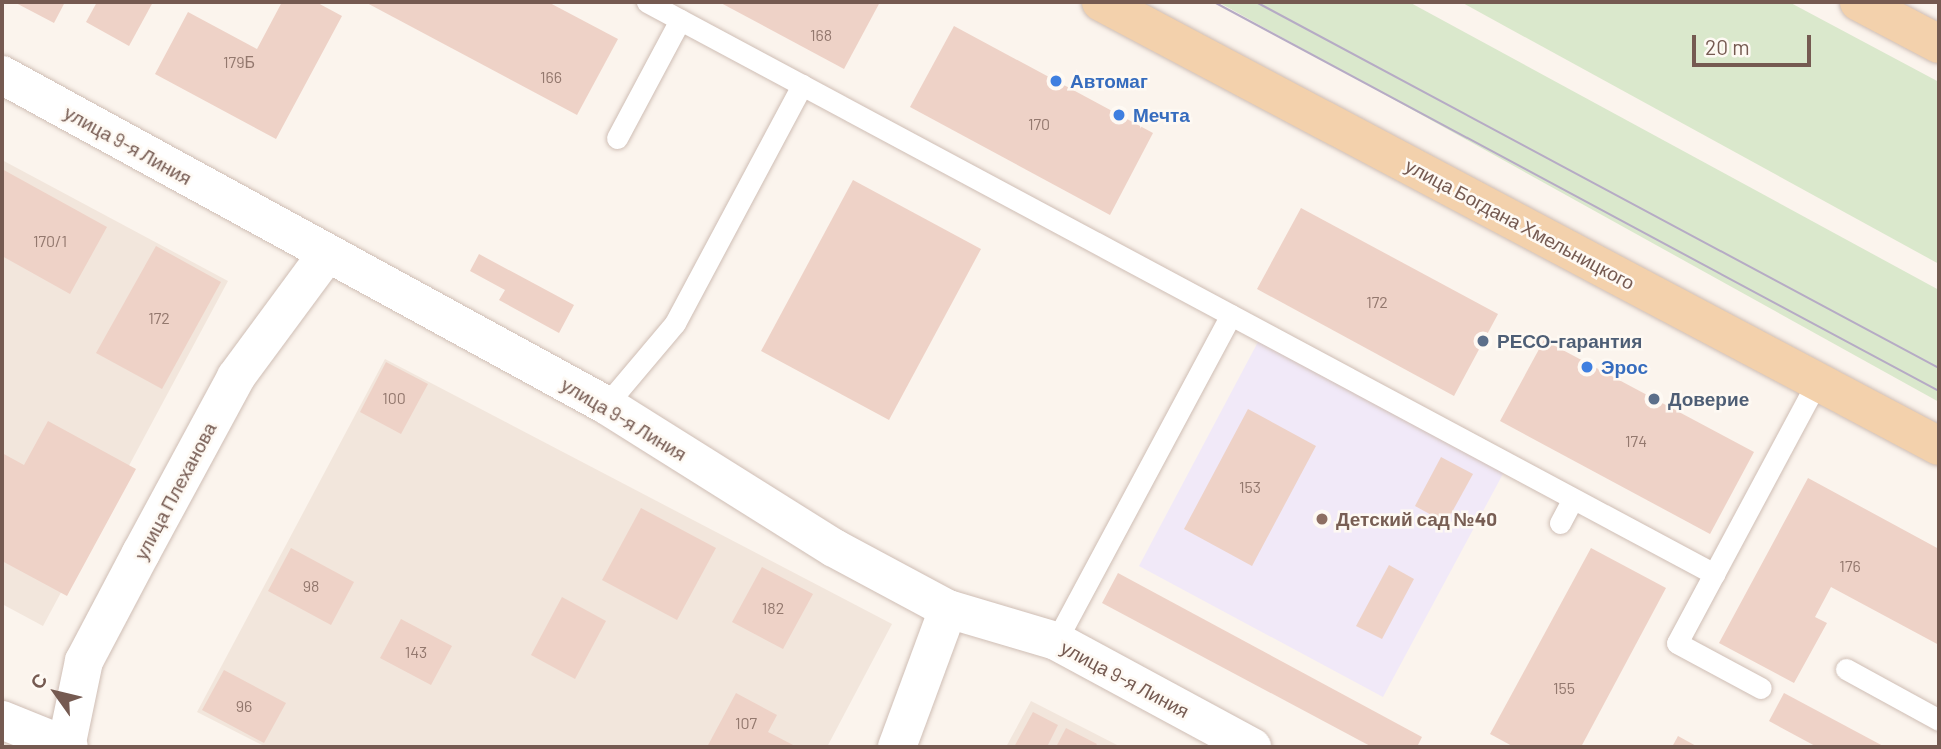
<!DOCTYPE html>
<meta charset="utf-8">
<style>
body{margin:0}
#map{position:relative;width:1941px;height:749px;overflow:hidden;background:#fbf4ed;font-family:Barlow,sans-serif}
div>[style]{position:absolute}
.residential>*{inset:0;background:#f2e6dc}
.education>*{inset:0;background:#f1e9f8}
.green>*{inset:0;background:#dae8cc}
.building>*{inset:0;background:#eed2c7}
.roads{filter:drop-shadow(0 0 2px #cfbeb5) drop-shadow(0 0 2px #cfbeb5)}
.lane>*{height:21px;margin:-10.5px;padding:0 10.5px;transform-origin:10.5px;border-radius:10.5px;background:#fff}
.street>*{height:38px;margin:-19px;padding:0 19px;transform-origin:19px;border-radius:19px;background:#fff}
.primary>*{height:38px;margin:-19px;padding:0 19px;transform-origin:19px;border-radius:19px;background:#f3d1ac}
.tram>*{height:2px;margin:-1px;padding:0 1px;transform-origin:1px;border-radius:1px;background:#b6abc5}
.dots>*{width:19px;height:19px;translate:-50% -50%;box-sizing:border-box;border:4px solid #fef9f3;border-radius:50%}
span{translate:-50% -50%;white-space:nowrap;text-align:center;line-height:1.15;-webkit-text-stroke:5px #fef9f3;paint-order:stroke}
.number-label{font-size:16px;color:#93786e}
.number-label span{-webkit-text-stroke-width:0}
.shop-label{font-size:19px;color:#366cbe;font-weight:700}
.left{translate:0 -50%;text-align:left}
.street-label{font-size:19px;color:#755a51}
.service-label{font-size:19px;color:#4e5e75;font-weight:700}
.education-label{font-size:19px;color:#785e54;font-weight:700}
.frame{position:absolute;inset:0;border:4px solid #755a51;pointer-events:none}
.north{position:absolute;left:21px;top:658px;width:70px;height:70px;-webkit-text-stroke:5px #fef9f3;paint-order:stroke;rotate:304deg;font-size:19px;font-weight:700;line-height:28px;text-align:center;color:#755a51}
.north::after{content:'';display:block;margin:auto;width:24px;height:32px;background:#755a51;clip-path:polygon(50% 0,100% 100%,50% 72%,0 100%)}
.scale{position:absolute;left:1692px;top:35px;width:119px;height:32px;box-sizing:border-box;border:4px solid #755a51;border-top:0;padding-left:9px;font-size:21px;line-height:24px;white-space:nowrap;color:#755a51;-webkit-text-stroke:5px #fef9f3;paint-order:stroke}
</style>
<div id="map">
<div class="residential">
<i style="clip-path:polygon(2px 160px,228px 281px,43px 626px,2px 604px)"></i>
<i style="clip-path:polygon(385px 359px,892px 624px,827px 747px,266px 747px,197px 712px)"></i>
<i style="clip-path:polygon(1031px 701px,1121px 747px,1006px 747px)"></i>
</div>
<div class="education">
<i style="clip-path:polygon(1259px 340px,1504px 472px,1383px 697px,1139px 566px)"></i>
</div>
<div class="green">
<i style="clip-path:polygon(1218px 2px,1409px 2px,1939px 290px,1939px 402px)"></i>
<i style="clip-path:polygon(1461px 2px,1789px 2px,1939px 82px,1939px 264px)"></i>
</div>
<div class="building">
<i style="clip-path:polygon(14px 2px,65px 2px,54px 23px)"></i>
<i style="clip-path:polygon(97px 2px,153px 2px,129px 46px,86px 22px)"></i>
<i style="clip-path:polygon(282px 2px,316px 2px,342px 16px,276px 139px,155px 74px,188px 12px,257px 49px)"></i>
<i style="clip-path:polygon(365px 2px,548px 2px,618px 39px,577px 115px)"></i>
<i style="clip-path:polygon(719px 2px,880px 2px,844px 69px)"></i>
<i style="clip-path:polygon(954px 26px,1153px 133px,1110px 215px,910px 107px)"></i>
<i style="clip-path:polygon(2px 169px,107px 227px,70px 294px,2px 256px)"></i>
<i style="clip-path:polygon(853px 180px,981px 249px,889px 420px,761px 351px)"></i>
<i style="clip-path:polygon(1301px 208px,1498px 314px,1454px 396px,1257px 289px)"></i>
<i style="clip-path:polygon(156px 246px,221px 282px,162px 389px,96px 353px)"></i>
<i style="clip-path:polygon(479px 254px,574px 305px,559px 333px,499px 300px,505px 290px,470px 271px)"></i>
<i style="clip-path:polygon(1544px 340px,1754px 452px,1710px 534px,1500px 421px)"></i>
<i style="clip-path:polygon(386px 362px,428px 384px,401px 434px,360px 412px)"></i>
<i style="clip-path:polygon(1248px 409px,1316px 446px,1252px 566px,1184px 529px)"></i>
<i style="clip-path:polygon(48px 421px,136px 469px,67px 596px,2px 561px,2px 453px,24px 465px)"></i>
<i style="clip-path:polygon(1441px 457px,1473px 474px,1446px 523px,1415px 506px)"></i>
<i style="clip-path:polygon(1808px 478px,1939px 549px,1939px 645px,1831px 587px,1815px 617px,1827px 623px,1794px 683px,1719px 643px)"></i>
<i style="clip-path:polygon(641px 508px,716px 548px,677px 620px,602px 580px)"></i>
<i style="clip-path:polygon(291px 548px,354px 582px,331px 625px,268px 591px)"></i>
<i style="clip-path:polygon(1591px 548px,1666px 588px,1581px 747px,1514px 747px,1490px 734px)"></i>
<i style="clip-path:polygon(1389px 565px,1414px 579px,1382px 639px,1356px 626px)"></i>
<i style="clip-path:polygon(762px 567px,813px 594px,783px 649px,732px 622px)"></i>
<i style="clip-path:polygon(1118px 573px,1422px 737px,1417px 747px,1372px 747px,1102px 603px)"></i>
<i style="clip-path:polygon(562px 597px,606px 621px,575px 679px,531px 655px)"></i>
<i style="clip-path:polygon(401px 619px,452px 646px,431px 685px,380px 658px)"></i>
<i style="clip-path:polygon(224px 670px,286px 703px,264px 743px,202px 710px)"></i>
<i style="clip-path:polygon(736px 693px,777px 715px,768px 732px,797px 747px,707px 747px)"></i>
<i style="clip-path:polygon(1784px 693px,1885px 747px,1817px 747px,1769px 721px)"></i>
<i style="clip-path:polygon(1033px 712px,1058px 725px,1047px 747px,1014px 747px)"></i>
<i style="clip-path:polygon(1066px 728px,1097px 744px,1095px 747px,1056px 747px)"></i>
<i style="clip-path:polygon(1678px 736px,1698px 747px,1672px 747px)"></i>
</div>
<div class="roads">
<div class="lane">
<i style="left:647px;top:2px;width:1211px;rotate:28.19deg"></i>
<i style="left:1714px;top:574px;width:218px;rotate:-61.8deg"></i>
<i style="left:617px;top:138px;width:134px;rotate:-61.9deg"></i>
<i style="left:606px;top:405px;width:107px;rotate:-49.9deg"></i>
<i style="left:675px;top:323px;width:270px;rotate:-61.9deg"></i>
<i style="left:1560px;top:523px;width:27px;rotate:-62deg"></i>
<i style="left:1714px;top:574px;width:78px;rotate:118.2deg"></i>
<i style="left:1677px;top:643px;width:95px;rotate:28.2deg"></i>
<i style="left:1056px;top:641px;width:370px;rotate:-61.8deg"></i>
<i style="left:1846px;top:669px;width:106px;rotate:28.7deg"></i>
</div>
<div class="street">
<i style="left:2px;top:75px;width:688px;rotate:28.65deg"></i>
<i style="left:606px;top:405px;width:269px;rotate:32.1deg"></i>
<i style="left:834px;top:548px;width:129px;rotate:28.2deg"></i>
<i style="left:948px;top:609px;width:113px;rotate:16.5deg"></i>
<i style="left:1056px;top:641px;width:223px;rotate:28.4deg"></i>
<i style="left:2px;top:720px;width:72px;rotate:21.9deg"></i>
<i style="left:66px;top:747px;width:88px;rotate:-78.2deg"></i>
<i style="left:84px;top:661px;width:122px;rotate:-62.2deg"></i>
<i style="left:141px;top:553px;width:200px;rotate:-61.6deg"></i>
<i style="left:236px;top:377px;width:152px;rotate:-53.6deg"></i>
<i style="left:897px;top:747px;width:147px;rotate:-69.7deg"></i>
</div>
<div class="primary">
<i style="left:1101px;top:2px;width:948px;rotate:27.92deg"></i>
<i style="left:1859px;top:2px;width:90px;rotate:27.7deg"></i>
</div>
</div>
<div class="tram">
<i style="left:1214px;top:2px;width:823px;rotate:28.22deg"></i>
<i style="left:1256px;top:2px;width:775px;rotate:28.19deg"></i>
</div>
<div class="dots">
<i style="left:1056px;top:81px;background:#3f7fe0"></i>
<i style="left:1119px;top:115px;background:#3f7fe0"></i>
<i style="left:1483px;top:341px;background:#5c6f8a"></i>
<i style="left:1587px;top:367px;background:#3f7fe0"></i>
<i style="left:1654px;top:399px;background:#5c6f8a"></i>
<i style="left:1322px;top:519px;background:#8d6e63"></i>
</div>
<div class="number-label">
<span style="left:821px;top:35px">168</span>
<span style="left:239px;top:62px">179Б</span>
<span style="left:551px;top:77px">166</span>
<span style="left:1039px;top:124px">170</span>
<span style="left:50px;top:241px">170/1</span>
<span style="left:1377px;top:302px">172</span>
<span style="left:159px;top:318px">172</span>
<span style="left:394px;top:398px">100</span>
<span style="left:1636px;top:441px">174</span>
<span style="left:1250px;top:487px">153</span>
<span style="left:1850px;top:566px">176</span>
<span style="left:311px;top:586px">98</span>
<span style="left:773px;top:608px">182</span>
<span style="left:416px;top:652px">143</span>
<span style="left:1564px;top:688px">155</span>
<span style="left:244px;top:706px">96</span>
<span style="left:746px;top:723px">107</span>
</div>
<div class="shop-label">
<span class="left" style="left:1070px;top:81px">Автомаг</span>
<span class="left" style="left:1133px;top:115px">Мечта</span>
<span class="left" style="left:1601px;top:367px">Эрос</span>
</div>
<div class="street-label">
<span style="left:128px;top:145px;rotate:29deg">улица 9-я Линия</span>
<span style="left:1520px;top:224px;rotate:28deg">улица Богдана Хмельницкого</span>
<span style="left:624px;top:419px;rotate:31deg">улица 9-я Линия</span>
<span style="left:175px;top:491px;rotate:-62deg">улица Плеханова</span>
<span style="left:1125px;top:679px;rotate:28deg">улица 9-я Линия</span>
</div>
<div class="service-label">
<span class="left" style="left:1497px;top:341px">РЕСО-гарантия</span>
<span class="left" style="left:1668px;top:399px">Доверие</span>
</div>
<div class="education-label">
<span class="left" style="left:1336px;top:519px">Детский сад №40</span>
</div>
<div class="frame"></div>
<div class="north">С</div>
<div class="scale">20 m</div>
</div>
